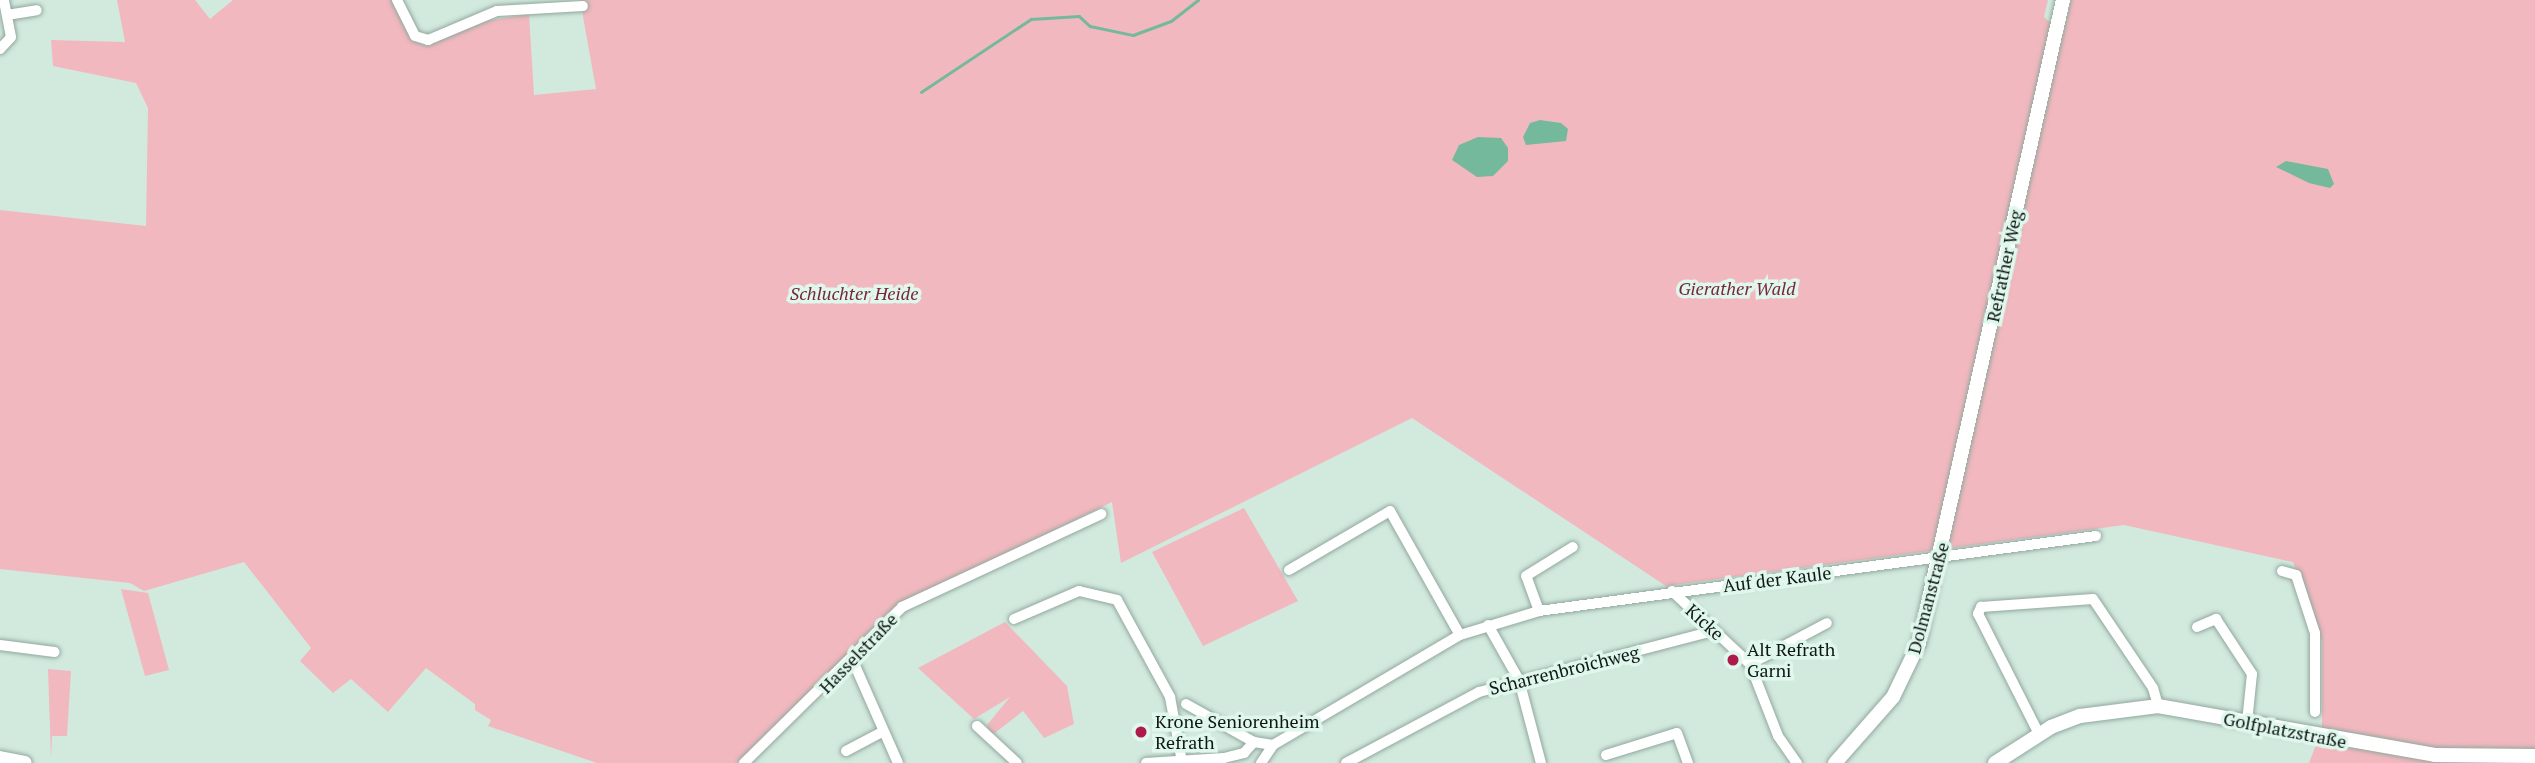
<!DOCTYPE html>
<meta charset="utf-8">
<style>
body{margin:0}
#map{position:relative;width:2535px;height:763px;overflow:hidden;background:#d2e9de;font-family:"PT Serif",serif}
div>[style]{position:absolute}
.green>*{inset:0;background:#f2b8bf}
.water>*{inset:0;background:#74b99c}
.stream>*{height:2.5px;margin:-1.25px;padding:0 1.25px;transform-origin:1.25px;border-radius:1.25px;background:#74b99c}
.roads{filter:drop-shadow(0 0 2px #92a89e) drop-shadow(0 0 2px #92a89e)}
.street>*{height:10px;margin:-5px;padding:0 5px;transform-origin:5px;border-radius:5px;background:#fff}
.secondary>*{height:14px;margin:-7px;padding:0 7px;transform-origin:7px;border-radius:7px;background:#fff}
.dots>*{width:19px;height:19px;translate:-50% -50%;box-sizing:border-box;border:4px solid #dff7ec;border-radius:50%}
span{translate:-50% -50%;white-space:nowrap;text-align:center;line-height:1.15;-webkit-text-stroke:7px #dff7ec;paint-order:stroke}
.street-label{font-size:18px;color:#101815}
.park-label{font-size:18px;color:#772739;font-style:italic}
.poi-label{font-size:18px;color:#101815}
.left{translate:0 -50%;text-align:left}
</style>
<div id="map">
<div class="green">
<i style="clip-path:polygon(117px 0,195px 0,210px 19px,233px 0,392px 0,411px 39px,426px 46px,474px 23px,529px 14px,534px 95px,596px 89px,580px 0,2048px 0,2044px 17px,2063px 34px,2071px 0,2535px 0,2535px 763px,2309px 763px,2322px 729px,2322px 641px,2293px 562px,2124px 525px,1666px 586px,1412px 418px,1121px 563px,1112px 502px,901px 604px,737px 763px,597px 763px,488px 726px,491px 720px,475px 710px,475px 704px,426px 668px,388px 712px,351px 679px,333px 693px,300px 661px,311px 648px,244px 562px,144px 591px,130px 583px,0 569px,0 210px,146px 226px,148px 108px,136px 83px,53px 66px,51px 40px,125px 42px)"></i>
<i style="clip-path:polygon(1244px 508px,1298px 601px,1203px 646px,1152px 552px)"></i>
<i style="clip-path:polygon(121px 589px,148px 593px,169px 670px,145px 676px)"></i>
<i style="clip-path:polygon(1005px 622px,1067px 686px,1074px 724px,1044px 738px,1023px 711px,991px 736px,987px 725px,1010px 697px,974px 719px,918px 668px)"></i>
<i style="clip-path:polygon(48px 669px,71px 671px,67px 736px,52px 736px,51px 758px)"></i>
</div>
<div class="water">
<i style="clip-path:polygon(1540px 120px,1561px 123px,1568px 129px,1566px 141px,1526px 145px,1523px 137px,1530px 123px)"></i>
<i style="clip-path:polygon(1478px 137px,1501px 138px,1508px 148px,1508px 161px,1493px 176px,1477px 177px,1452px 160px,1459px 145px)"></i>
<i style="clip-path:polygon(2286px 161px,2328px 169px,2334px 184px,2330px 188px,2309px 183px,2276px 167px)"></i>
</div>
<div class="stream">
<i style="left:921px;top:92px;width:132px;rotate:-33.6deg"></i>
<i style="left:1031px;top:19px;width:48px;rotate:-3.6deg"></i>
<i style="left:1079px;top:16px;width:15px;rotate:42deg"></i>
<i style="left:1090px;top:26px;width:44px;rotate:11.8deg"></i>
<i style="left:1133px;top:35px;width:40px;rotate:-20.2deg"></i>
<i style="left:1171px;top:21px;width:34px;rotate:-38deg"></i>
</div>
<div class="roads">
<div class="street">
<i style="left:397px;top:0;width:40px;rotate:63.4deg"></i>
<i style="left:415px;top:36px;width:14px;rotate:17deg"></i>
<i style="left:428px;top:40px;width:75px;rotate:-22.8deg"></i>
<i style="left:497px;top:11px;width:86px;rotate:-3.3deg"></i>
<i style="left:7px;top:15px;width:30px;rotate:-9deg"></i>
<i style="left:0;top:49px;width:16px;rotate:-47deg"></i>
<i style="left:11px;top:37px;width:38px;rotate:-101deg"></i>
<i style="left:1289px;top:570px;width:117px;rotate:-30.3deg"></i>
<i style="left:1390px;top:511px;width:142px;rotate:60.6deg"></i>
<i style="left:2282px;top:571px;width:15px;rotate:16deg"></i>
<i style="left:2296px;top:575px;width:61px;rotate:71.9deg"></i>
<i style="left:2315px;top:633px;width:79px;rotate:90deg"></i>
<i style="left:1672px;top:591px;width:107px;rotate:43.1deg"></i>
<i style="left:1750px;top:664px;width:77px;rotate:68.7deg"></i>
<i style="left:1778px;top:736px;width:33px;rotate:55deg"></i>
<i style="left:1539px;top:611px;width:37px;rotate:-110deg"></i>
<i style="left:1526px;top:576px;width:55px;rotate:-31.7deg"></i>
<i style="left:1014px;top:619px;width:71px;rotate:-23.3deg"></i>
<i style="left:1079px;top:591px;width:39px;rotate:13deg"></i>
<i style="left:1117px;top:600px;width:111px;rotate:61.3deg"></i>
<i style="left:1170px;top:697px;width:66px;rotate:79.5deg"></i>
<i style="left:1488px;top:625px;width:63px;rotate:60.6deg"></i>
<i style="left:1519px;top:680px;width:86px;rotate:75.2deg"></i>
<i style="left:2197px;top:627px;width:21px;rotate:-23deg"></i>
<i style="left:2216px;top:619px;width:66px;rotate:56.8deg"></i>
<i style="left:2252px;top:674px;width:48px;rotate:95.9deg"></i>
<i style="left:0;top:645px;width:55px;rotate:7.3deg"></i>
<i style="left:853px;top:661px;width:111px;rotate:66.2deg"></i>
<i style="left:1750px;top:664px;width:87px;rotate:-28deg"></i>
<i style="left:1186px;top:704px;width:78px;rotate:29.2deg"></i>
<i style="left:1254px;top:742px;width:19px;rotate:9deg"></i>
<i style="left:977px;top:726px;width:54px;rotate:42.8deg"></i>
<i style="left:2039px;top:734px;width:135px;rotate:-116.9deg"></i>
<i style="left:1978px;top:614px;width:8px;rotate:-67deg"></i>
<i style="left:1981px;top:607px;width:112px;rotate:-4.1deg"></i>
<i style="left:2093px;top:599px;width:107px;rotate:56deg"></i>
<i style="left:2153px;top:688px;width:19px;rotate:74deg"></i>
<i style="left:846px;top:751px;width:41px;rotate:-27.8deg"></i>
<i style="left:1606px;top:755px;width:74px;rotate:-17.2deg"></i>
<i style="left:1677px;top:733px;width:32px;rotate:70deg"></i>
<i style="left:744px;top:763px;width:222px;rotate:-44.6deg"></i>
<i style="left:902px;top:607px;width:220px;rotate:-25deg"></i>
<i style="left:1146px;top:763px;width:78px;rotate:-3.7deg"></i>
<i style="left:1224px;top:758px;width:21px;rotate:-14deg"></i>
<i style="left:1244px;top:753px;width:15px;rotate:-48deg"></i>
<i style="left:1261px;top:763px;width:22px;rotate:-56deg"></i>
<i style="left:1273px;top:745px;width:217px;rotate:-30.5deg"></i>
<i style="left:1460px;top:635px;width:83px;rotate:-16.9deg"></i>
<i style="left:1539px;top:611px;width:562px;rotate:-7.67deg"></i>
<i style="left:1346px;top:763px;width:151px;rotate:-28.1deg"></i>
<i style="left:1479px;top:692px;width:243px;rotate:-14.6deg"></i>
</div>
<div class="secondary">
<i style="left:0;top:758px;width:25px;rotate:11deg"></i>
<i style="left:1835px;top:763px;width:88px;rotate:-48.7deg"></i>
<i style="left:1893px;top:697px;width:60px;rotate:-64.3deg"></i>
<i style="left:1919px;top:643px;width:659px;rotate:-77.38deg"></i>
<i style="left:1995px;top:763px;width:67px;rotate:-32.7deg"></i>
<i style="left:2051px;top:727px;width:31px;rotate:-21deg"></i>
<i style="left:2080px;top:716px;width:79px;rotate:-7.3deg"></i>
<i style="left:2158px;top:706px;width:281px;rotate:10deg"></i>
<i style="left:2435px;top:755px;width:100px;rotate:0.6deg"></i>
</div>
</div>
<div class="dots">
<i style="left:1733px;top:660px;background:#ae1b48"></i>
<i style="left:1141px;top:732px;background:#ae1b48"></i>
</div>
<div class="street-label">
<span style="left:2004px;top:266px;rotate:-78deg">Refrather Weg</span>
<span style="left:1777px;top:579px;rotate:-7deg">Auf der Kaule</span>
<span style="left:1928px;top:598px;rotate:-75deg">Dolmanstraße</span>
<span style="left:1705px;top:622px;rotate:42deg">Kicke</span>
<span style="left:858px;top:653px;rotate:-46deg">Hasselstraße</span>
<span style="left:1564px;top:670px;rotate:-14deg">Scharrenbroichweg</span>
<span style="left:2285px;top:730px;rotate:11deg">Golfplatzstraße</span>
</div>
<div class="park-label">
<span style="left:1737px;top:288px">Gierather Wald</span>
<span style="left:854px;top:293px">Schluchter Heide</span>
</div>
<div class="poi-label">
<span class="left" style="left:1747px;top:660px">Alt Refrath<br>Garni</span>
<span class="left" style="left:1155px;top:732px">Krone Seniorenheim<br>Refrath</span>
</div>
</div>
